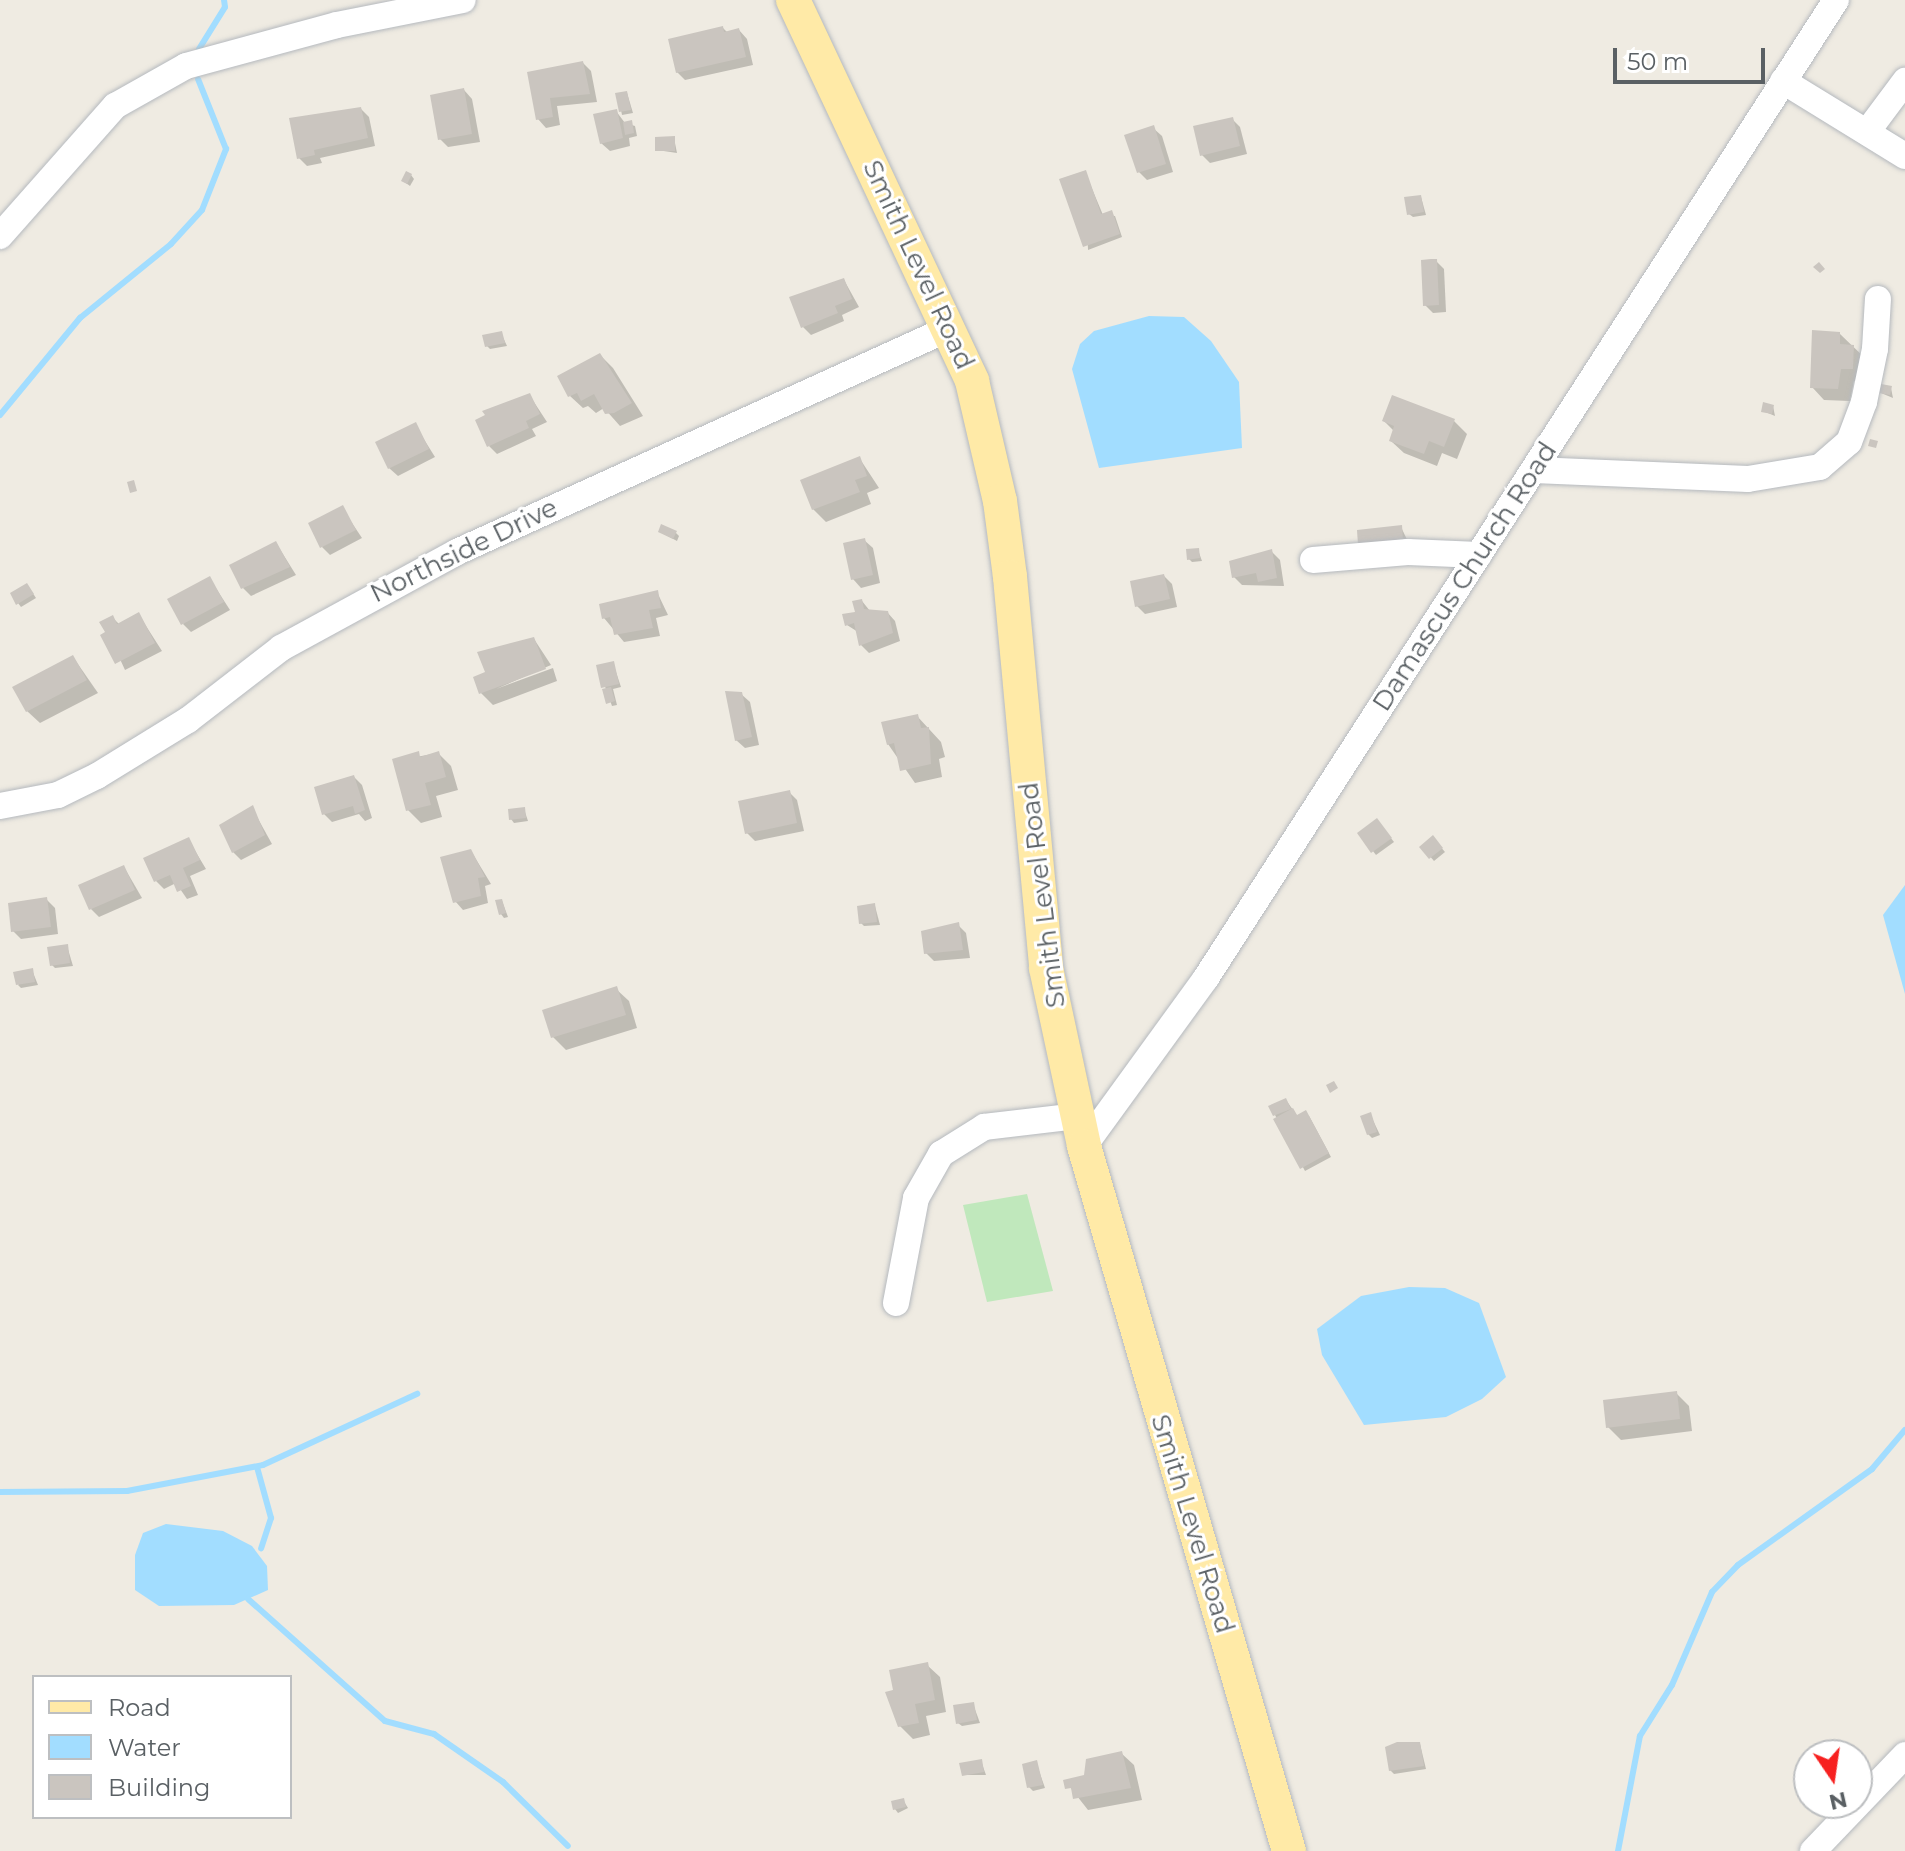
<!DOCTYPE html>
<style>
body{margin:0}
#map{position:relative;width:1905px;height:1851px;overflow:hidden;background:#efebe2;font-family:Montserrat,sans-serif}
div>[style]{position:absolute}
.green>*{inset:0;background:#c0e8bc}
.water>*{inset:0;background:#a2ddff}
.shadow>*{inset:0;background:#0003}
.stream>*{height:6px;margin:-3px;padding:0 3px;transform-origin:3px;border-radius:3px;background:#a2ddff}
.building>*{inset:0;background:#cac5bf}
.roads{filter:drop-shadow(0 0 2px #b5b9be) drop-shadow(0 0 2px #b5b9be)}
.minor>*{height:26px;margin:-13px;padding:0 13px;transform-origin:13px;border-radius:13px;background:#fff}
.major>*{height:34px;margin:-17px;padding:0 17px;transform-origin:17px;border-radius:17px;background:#ffeaa7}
span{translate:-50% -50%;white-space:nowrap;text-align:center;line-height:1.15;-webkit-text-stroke:6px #fff;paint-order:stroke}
.street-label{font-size:26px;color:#5a6064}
.legend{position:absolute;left:32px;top:1675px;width:260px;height:144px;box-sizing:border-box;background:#fff;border:2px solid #bdbfc1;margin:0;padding:10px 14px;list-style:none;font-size:24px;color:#5a6064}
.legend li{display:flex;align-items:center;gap:16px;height:40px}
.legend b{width:40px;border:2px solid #bdbfc1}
.north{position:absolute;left:1793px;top:1739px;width:80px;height:80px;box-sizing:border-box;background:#fff;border:2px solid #bdbfc1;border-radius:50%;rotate:167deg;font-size:22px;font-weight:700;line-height:32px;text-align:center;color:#5a6064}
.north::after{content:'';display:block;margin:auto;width:28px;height:36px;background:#f72120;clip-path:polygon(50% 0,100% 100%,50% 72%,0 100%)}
.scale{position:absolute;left:1613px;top:48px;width:152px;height:36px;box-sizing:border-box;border:4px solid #5a6064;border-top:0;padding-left:10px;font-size:24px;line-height:28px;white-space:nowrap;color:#5a6064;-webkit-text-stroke:6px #fff;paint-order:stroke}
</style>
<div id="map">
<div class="green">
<i style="clip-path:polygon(1027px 1194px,1053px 1291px,987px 1302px,963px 1205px)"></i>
</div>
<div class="water">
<i style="clip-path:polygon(1149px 316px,1184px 317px,1211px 341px,1239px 382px,1242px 448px,1099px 468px,1072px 369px,1080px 344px,1094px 331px)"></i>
<i style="clip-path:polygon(1905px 885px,1905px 994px,1883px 915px)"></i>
<i style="clip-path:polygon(1409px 1287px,1445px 1288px,1479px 1303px,1506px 1377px,1482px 1399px,1446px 1417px,1364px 1425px,1322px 1355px,1317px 1329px,1361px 1296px)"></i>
<i style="clip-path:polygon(166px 1524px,223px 1531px,252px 1546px,267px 1566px,268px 1590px,234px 1605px,159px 1606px,135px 1590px,135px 1555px,143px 1533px)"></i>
</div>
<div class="shadow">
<i style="clip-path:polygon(723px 28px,728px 33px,739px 30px,747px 39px,753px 65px,685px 80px,677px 72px)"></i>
<i style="clip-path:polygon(583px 63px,591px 71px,597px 102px,557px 106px,560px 125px,546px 128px,538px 119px,529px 74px)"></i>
<i style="clip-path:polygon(464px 90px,472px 99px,480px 142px,448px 147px,440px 139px)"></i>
<i style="clip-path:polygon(627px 93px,633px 113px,622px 115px,618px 95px)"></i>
<i style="clip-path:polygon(361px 109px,369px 117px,375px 146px,320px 158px,322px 163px,307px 166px,299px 158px)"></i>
<i style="clip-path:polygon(616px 111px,625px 123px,635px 126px,637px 136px,629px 138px,630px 146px,610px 151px,601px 143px)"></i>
<i style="clip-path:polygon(1232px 119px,1240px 127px,1247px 154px,1210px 163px,1202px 155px)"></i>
<i style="clip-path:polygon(1153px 128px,1162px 136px,1173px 172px,1147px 180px,1139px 172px)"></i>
<i style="clip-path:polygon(674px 138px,677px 153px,657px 150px)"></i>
<i style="clip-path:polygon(1085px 172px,1103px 215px,1115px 216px,1122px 237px,1088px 250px)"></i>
<i style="clip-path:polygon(411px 175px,414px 179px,410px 186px,403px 181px)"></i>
<i style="clip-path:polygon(1421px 197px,1426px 215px,1413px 217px,1409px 214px)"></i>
<i style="clip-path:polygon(1436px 261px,1444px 269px,1446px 312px,1433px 313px,1425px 305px)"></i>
<i style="clip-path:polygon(844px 280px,859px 307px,842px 315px,844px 321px,811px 335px,803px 327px)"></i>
<i style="clip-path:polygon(501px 333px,507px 346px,490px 349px,487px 346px)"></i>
<i style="clip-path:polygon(1840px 334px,1866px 359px,1865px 381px,1854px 381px,1850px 401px,1824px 400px,1812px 387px)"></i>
<i style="clip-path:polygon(600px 355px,613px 368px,643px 416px,620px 426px,604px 408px,596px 413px,588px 406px,583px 408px,570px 396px)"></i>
<i style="clip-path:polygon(1891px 388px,1893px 398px,1881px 393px)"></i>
<i style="clip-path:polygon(530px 396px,547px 422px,532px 429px,536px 436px,497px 454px,489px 446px)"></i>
<i style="clip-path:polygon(1773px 406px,1775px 416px,1763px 411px)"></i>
<i style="clip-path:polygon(1384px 421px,1454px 421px,1467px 434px,1457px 459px,1442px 453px,1437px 466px,1404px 453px,1391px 441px,1394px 431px)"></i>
<i style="clip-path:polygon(415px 425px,435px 457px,398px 476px,389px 468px)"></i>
<i style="clip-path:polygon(860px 459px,879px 488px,867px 493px,871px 504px,826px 522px,813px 509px)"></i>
<i style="clip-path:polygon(342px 508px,362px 538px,330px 555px,322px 547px)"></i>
<i style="clip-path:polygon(1401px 527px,1411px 548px,1360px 544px)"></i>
<i style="clip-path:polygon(660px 532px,676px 533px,679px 536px,677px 541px)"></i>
<i style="clip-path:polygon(864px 540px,873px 548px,880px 583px,861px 588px,853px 579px)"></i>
<i style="clip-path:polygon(276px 543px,296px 575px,251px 596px,243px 588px)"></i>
<i style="clip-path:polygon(1198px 550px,1202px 561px,1192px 562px,1189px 559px)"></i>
<i style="clip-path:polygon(1272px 552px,1280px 560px,1284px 586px,1242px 585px,1234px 577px)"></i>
<i style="clip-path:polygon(1164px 576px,1172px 584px,1177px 607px,1145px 614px,1137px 606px)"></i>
<i style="clip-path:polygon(210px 579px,230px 610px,191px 632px,183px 624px)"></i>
<i style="clip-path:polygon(30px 589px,36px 598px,21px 607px,18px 603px)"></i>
<i style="clip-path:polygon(657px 592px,668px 615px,656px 618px,660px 636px,624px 642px,604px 618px)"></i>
<i style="clip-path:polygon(862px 601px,870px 611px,887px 612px,895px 621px,900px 641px,869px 653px,861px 645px,858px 632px,847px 625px)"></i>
<i style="clip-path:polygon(139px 615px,162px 651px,125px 670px,108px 633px,112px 617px,120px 625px)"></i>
<i style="clip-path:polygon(534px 639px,551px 665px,496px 689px,553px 668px,557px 681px,493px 705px,480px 692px,487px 674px)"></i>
<i style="clip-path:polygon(73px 657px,98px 693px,40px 723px,27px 711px)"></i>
<i style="clip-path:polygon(613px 663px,621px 687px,613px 689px,617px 705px,612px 706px,598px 667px)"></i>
<i style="clip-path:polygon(741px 694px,750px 702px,759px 745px,745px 748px,736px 740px)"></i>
<i style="clip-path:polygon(917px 716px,941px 742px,945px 757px,939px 759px,942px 777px,915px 783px,888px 744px)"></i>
<i style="clip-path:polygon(438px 753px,451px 766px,458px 790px,436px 796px,442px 817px,421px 823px,408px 810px,394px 761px)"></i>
<i style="clip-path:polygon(354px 777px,362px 785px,372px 818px,365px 821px,359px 814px,332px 822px,324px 814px)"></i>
<i style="clip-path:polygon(789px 792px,797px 800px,804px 831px,755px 841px,747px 833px)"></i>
<i style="clip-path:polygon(252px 808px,272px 844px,241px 860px,233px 852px)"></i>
<i style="clip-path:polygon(524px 809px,528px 821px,514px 823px,511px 819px)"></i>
<i style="clip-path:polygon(1380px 824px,1394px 842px,1376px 855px,1359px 833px)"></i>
<i style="clip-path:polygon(1433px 838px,1445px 852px,1434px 861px,1422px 847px)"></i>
<i style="clip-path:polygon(188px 839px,206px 869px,190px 876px,198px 895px,187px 899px,176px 883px,164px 889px,156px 881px)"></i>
<i style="clip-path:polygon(471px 851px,491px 884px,485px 886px,488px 903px,463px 910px,455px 901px)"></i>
<i style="clip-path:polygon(124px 867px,142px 898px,99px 917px,91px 909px)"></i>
<i style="clip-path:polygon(46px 899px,55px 908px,58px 934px,21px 939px,13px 931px)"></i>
<i style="clip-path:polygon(502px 901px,508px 917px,504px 918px,501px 914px)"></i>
<i style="clip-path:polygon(875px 906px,880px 925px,864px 926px,861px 923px)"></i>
<i style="clip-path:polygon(958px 925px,966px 933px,970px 958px,934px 961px,926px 953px)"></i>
<i style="clip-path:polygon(67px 946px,73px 966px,55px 968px,52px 965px)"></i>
<i style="clip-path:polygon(32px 970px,38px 985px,21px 988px,18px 985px)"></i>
<i style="clip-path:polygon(616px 989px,629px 1001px,637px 1028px,566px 1050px,553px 1037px)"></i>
<i style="clip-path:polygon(1286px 1100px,1298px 1117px,1309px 1116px,1331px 1157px,1305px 1171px,1275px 1115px)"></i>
<i style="clip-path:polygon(1370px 1114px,1380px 1135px,1372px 1138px,1368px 1134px)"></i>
<i style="clip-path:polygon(1676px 1393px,1689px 1406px,1692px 1431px,1621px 1440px,1608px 1427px)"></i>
<i style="clip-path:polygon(927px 1665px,940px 1677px,946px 1712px,926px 1716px,930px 1735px,913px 1739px,900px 1726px,888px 1694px)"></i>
<i style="clip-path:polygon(973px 1704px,980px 1723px,962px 1726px,958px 1723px)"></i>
<i style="clip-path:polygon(1420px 1744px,1426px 1769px,1394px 1774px,1390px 1770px)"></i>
<i style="clip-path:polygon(1121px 1753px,1134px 1765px,1142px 1800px,1088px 1810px,1066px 1782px,1086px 1777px)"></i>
<i style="clip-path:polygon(981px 1761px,986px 1775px,964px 1775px)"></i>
<i style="clip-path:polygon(1037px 1765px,1045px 1788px,1033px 1791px,1029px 1787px)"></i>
<i style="clip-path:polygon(903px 1800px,908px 1808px,898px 1813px,895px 1809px)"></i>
</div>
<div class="stream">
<i style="left:199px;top:49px;width:49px;rotate:-58.2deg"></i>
<i style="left:225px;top:7px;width:7px;rotate:-98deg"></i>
<i style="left:0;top:415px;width:126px;rotate:-50.5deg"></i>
<i style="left:80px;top:318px;width:117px;rotate:-39.1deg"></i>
<i style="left:171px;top:244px;width:46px;rotate:-47.6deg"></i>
<i style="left:202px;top:210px;width:66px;rotate:-68.5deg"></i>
<i style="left:226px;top:149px;width:75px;rotate:-111.8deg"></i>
<i style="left:257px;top:1467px;width:53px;rotate:74.6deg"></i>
<i style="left:271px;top:1518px;width:32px;rotate:108deg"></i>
<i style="left:0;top:1492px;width:127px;rotate:-0.5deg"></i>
<i style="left:127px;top:1491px;width:138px;rotate:-10.8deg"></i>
<i style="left:263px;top:1465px;width:170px;rotate:-24.8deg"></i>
<i style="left:248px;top:1599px;width:183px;rotate:41.7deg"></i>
<i style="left:385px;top:1721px;width:51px;rotate:14.9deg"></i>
<i style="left:434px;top:1734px;width:84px;rotate:34.8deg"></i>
<i style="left:503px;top:1782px;width:91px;rotate:44.6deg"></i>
<i style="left:1618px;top:1851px;width:117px;rotate:-79.2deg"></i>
<i style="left:1640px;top:1736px;width:60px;rotate:-57.9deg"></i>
<i style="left:1672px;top:1685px;width:101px;rotate:-66.7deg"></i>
<i style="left:1712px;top:1592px;width:37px;rotate:-46deg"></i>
<i style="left:1738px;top:1565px;width:165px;rotate:-35.6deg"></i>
<i style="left:1872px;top:1469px;width:51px;rotate:-49.8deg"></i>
</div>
<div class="building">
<i style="clip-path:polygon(723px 26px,724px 32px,739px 28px,746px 57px,676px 73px,668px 39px)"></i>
<i style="clip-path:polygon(583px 61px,590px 94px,550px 98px,553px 117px,536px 120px,527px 72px)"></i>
<i style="clip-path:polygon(464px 88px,472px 134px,438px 140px,430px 95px)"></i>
<i style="clip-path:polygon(627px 91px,631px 110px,619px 112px,615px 93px)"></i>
<i style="clip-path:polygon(361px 107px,368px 138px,314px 150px,315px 155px,297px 159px,289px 118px)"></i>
<i style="clip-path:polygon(617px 109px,623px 138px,600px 144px,593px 114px)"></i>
<i style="clip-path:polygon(1233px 117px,1240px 146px,1200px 156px,1193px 126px)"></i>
<i style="clip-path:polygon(632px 120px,634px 133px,625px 135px,623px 122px)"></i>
<i style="clip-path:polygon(1154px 125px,1166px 164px,1137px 173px,1124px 135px)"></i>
<i style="clip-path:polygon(675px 136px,675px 151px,655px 151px,655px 137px)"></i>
<i style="clip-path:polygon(1086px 170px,1101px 214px,1112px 210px,1120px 234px,1083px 247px,1059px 179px)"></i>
<i style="clip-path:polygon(406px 171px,412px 174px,407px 184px,401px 181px)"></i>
<i style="clip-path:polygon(1421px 195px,1424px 212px,1407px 215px,1404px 197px)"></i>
<i style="clip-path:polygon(1431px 259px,1437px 259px,1439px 305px,1423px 306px,1421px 260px)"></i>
<i style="clip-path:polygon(1819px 262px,1825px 269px,1820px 273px,1813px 267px)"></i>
<i style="clip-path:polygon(844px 278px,852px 299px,835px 306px,838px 313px,801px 328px,789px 297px)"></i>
<i style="clip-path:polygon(1812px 330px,1840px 332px,1840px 344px,1854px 345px,1853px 369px,1841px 369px,1838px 389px,1810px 388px)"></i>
<i style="clip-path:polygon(502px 331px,505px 343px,485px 347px,482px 335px)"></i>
<i style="clip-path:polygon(600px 353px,632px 403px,614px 413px,605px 414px,594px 394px,581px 401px,577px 393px,568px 397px,557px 376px)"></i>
<i style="clip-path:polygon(1881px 384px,1892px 386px,1890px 395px,1879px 393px)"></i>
<i style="clip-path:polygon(530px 393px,540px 414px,526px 421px,529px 428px,487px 447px,475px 420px,485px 415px,482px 411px)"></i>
<i style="clip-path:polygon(1392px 395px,1455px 419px,1444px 447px,1429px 441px,1424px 454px,1389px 441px,1394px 426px,1382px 421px)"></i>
<i style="clip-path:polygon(1763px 402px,1774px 405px,1772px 414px,1761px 412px)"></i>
<i style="clip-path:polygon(416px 422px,429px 449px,388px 469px,375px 442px)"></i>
<i style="clip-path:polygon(1870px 439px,1878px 441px,1876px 448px,1868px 446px)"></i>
<i style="clip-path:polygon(860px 456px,867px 476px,855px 480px,860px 492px,812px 510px,800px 480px)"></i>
<i style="clip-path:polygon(134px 480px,137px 491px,130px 493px,127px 482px)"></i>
<i style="clip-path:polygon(343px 505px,356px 530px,320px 548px,308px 523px)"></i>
<i style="clip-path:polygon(661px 524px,677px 531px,673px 539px,658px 532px)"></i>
<i style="clip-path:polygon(1402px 525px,1403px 540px,1358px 545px,1357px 530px)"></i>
<i style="clip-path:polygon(865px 538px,873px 575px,851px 580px,843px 543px)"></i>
<i style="clip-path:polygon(276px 541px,290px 567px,241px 589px,229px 565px)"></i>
<i style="clip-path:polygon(1199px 548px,1200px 558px,1187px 560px,1186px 549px)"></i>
<i style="clip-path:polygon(1272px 549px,1277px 578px,1258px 582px,1256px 573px,1232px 578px,1229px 561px)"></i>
<i style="clip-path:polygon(1164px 574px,1170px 599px,1135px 607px,1130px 581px)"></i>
<i style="clip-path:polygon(210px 576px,224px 602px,181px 625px,167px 599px)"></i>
<i style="clip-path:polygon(27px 583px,34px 594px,16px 605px,10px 593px)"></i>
<i style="clip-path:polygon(658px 590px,661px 608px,649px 610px,653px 628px,614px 635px,610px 617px,602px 619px,599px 604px)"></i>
<i style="clip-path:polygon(862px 599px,864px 609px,888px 611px,893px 633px,859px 646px,854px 623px,845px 626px,842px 614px,855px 612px,852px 601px)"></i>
<i style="clip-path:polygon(139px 612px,155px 643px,115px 664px,100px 635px,105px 632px,99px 622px,113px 615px,117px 624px)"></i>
<i style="clip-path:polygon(534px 637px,546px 669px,479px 694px,473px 677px,485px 672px,477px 652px)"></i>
<i style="clip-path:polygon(73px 655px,87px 680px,26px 712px,12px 687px)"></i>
<i style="clip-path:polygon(614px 661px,619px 684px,601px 688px,596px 665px)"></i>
<i style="clip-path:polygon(611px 687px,615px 701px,606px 704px,602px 689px)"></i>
<i style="clip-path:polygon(725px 691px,742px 692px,752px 737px,735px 741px)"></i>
<i style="clip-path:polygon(918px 714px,921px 728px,929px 727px,931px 764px,900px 771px,894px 743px,887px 745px,881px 722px)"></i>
<i style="clip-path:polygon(419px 751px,420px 757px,439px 751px,446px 777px,425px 783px,431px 805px,406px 811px,392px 759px)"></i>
<i style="clip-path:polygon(354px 775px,365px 810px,355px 814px,353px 806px,322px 815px,314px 787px)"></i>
<i style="clip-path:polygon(790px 790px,797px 823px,745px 834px,738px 801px)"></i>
<i style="clip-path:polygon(253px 805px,265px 835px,232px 853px,219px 825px)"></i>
<i style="clip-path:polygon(525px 807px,526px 818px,509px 820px,508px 809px)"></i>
<i style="clip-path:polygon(1377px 818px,1392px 838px,1371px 853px,1357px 833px)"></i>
<i style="clip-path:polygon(1433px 835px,1443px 848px,1429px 859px,1419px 847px)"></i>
<i style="clip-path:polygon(189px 837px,200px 860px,183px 868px,191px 886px,177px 892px,170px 875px,154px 882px,143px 858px)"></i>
<i style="clip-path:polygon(471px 849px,485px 877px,478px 878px,481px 896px,453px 903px,440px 857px)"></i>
<i style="clip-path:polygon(124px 865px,135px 890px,89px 910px,78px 885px)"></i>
<i style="clip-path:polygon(47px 897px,51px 927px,11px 932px,8px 903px)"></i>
<i style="clip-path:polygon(502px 899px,506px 913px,499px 915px,495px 900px)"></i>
<i style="clip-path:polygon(875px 903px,877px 922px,859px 924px,857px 906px)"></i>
<i style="clip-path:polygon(959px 922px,963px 950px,924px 954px,921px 931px)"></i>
<i style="clip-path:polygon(68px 944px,70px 963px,50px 966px,47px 947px)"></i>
<i style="clip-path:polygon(33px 968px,35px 982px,16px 985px,13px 972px)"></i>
<i style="clip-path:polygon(617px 986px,626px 1015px,551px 1038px,542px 1010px)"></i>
<i style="clip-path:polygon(1334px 1081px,1338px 1088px,1330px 1093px,1326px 1085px)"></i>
<i style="clip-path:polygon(1286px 1098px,1291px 1109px,1273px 1116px,1268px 1106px)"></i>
<i style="clip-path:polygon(1293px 1108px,1297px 1115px,1306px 1110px,1329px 1153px,1300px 1169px,1273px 1119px)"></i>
<i style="clip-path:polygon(1371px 1112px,1377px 1132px,1367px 1135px,1360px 1116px)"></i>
<i style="clip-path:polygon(1677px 1391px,1680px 1419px,1606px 1428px,1603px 1400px)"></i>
<i style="clip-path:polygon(928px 1662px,935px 1700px,915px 1704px,919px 1723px,898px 1727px,885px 1692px,893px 1690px,889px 1670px)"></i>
<i style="clip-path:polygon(974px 1702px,977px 1720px,956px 1724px,953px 1705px)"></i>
<i style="clip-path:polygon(1397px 1742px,1420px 1742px,1424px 1766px,1389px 1771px,1385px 1747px)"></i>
<i style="clip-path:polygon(1122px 1751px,1131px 1788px,1073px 1799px,1071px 1788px,1065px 1789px,1063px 1780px,1084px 1775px,1086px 1759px)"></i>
<i style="clip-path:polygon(982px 1759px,984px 1772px,962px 1776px,959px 1763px)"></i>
<i style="clip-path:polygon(1037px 1760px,1043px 1785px,1027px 1788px,1022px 1764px)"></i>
<i style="clip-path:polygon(904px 1798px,906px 1807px,893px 1810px,891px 1801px)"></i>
</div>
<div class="roads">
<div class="minor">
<i style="left:1783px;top:81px;width:143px;rotate:31.6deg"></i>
<i style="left:1867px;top:132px;width:64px;rotate:-53.3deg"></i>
<i style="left:0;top:236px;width:174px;rotate:-48.5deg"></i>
<i style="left:115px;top:106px;width:81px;rotate:-29.4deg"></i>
<i style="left:186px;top:66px;width:156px;rotate:-15.2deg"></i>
<i style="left:337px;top:25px;width:128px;rotate:-11.2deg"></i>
<i style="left:1534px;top:470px;width:214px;rotate:2.4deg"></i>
<i style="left:1748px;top:479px;width:73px;rotate:-9.5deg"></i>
<i style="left:1820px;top:467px;width:38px;rotate:-41deg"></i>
<i style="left:1849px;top:442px;width:43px;rotate:-69.4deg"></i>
<i style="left:1864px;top:402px;width:54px;rotate:-78.3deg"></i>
<i style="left:1875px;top:349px;width:50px;rotate:-86.6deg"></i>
<i style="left:1313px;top:560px;width:95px;rotate:-4.8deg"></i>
<i style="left:1408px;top:552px;width:71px;rotate:2.4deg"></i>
<i style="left:0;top:806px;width:59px;rotate:-10.7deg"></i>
<i style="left:58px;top:795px;width:43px;rotate:-26deg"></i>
<i style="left:97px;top:776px;width:107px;rotate:-31.6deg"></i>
<i style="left:188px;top:720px;width:118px;rotate:-37.7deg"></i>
<i style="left:281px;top:648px;width:200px;rotate:-28.6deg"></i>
<i style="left:457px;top:552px;width:542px;rotate:-24.44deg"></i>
<i style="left:1084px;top:1146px;width:208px;rotate:-54deg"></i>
<i style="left:1206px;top:978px;width:1163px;rotate:-57.21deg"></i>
<i style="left:896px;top:1303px;width:107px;rotate:-79.2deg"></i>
<i style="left:916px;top:1198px;width:51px;rotate:-60.4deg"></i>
<i style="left:941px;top:1154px;width:51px;rotate:-32.1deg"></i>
<i style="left:984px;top:1127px;width:95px;rotate:-6.7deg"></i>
<i style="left:1813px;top:1851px;width:133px;rotate:-46.2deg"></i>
</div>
<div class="major">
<i style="left:793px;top:0;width:421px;rotate:64.8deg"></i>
<i style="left:972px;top:381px;width:123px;rotate:76.9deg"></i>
<i style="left:1000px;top:501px;width:77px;rotate:82.5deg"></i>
<i style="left:1010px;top:577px;width:393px;rotate:84.7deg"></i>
<i style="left:1046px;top:968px;width:182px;rotate:77.9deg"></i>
<i style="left:1084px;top:1146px;width:734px;rotate:73.79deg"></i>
</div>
</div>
<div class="street-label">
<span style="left:918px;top:265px;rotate:65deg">Smith Level Road</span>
<span style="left:464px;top:551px;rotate:-26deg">Northside Drive</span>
<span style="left:1465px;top:577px;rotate:-57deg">Damascus Church Road</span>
<span style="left:1043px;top:895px;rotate:-97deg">Smith Level Road</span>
<span style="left:1192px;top:1524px;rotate:73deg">Smith Level Road</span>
</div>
<ul class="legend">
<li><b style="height:10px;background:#ffeaa7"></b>Road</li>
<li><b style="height:22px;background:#a2ddff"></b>Water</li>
<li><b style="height:22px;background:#cac5bf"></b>Building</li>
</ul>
<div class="north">N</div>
<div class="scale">50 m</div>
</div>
